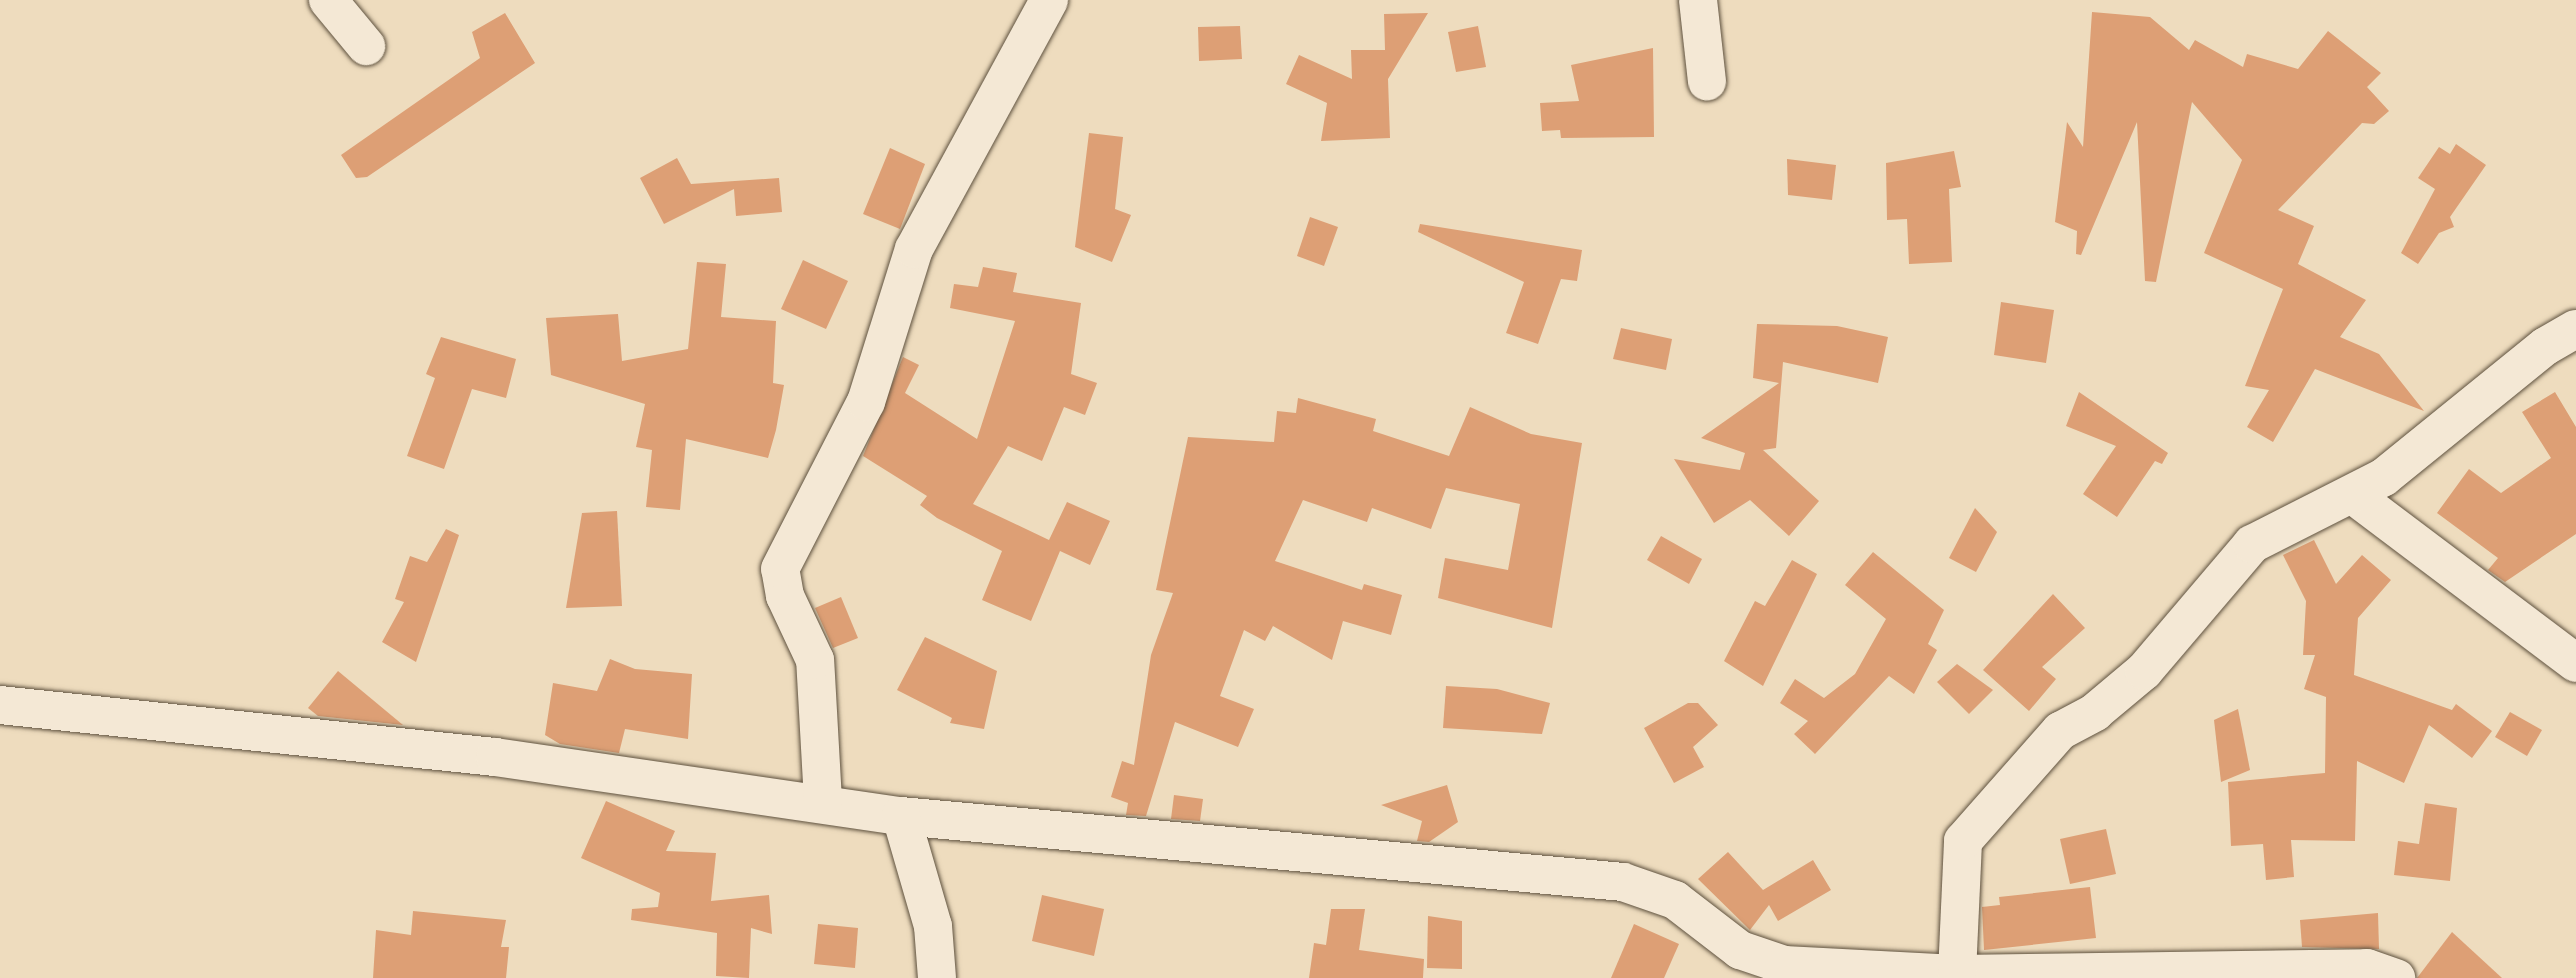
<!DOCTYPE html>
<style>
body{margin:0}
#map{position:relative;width:2576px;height:978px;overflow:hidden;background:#eedcbe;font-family:"IM FELL English",serif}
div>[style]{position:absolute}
.building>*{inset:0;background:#dd9f75}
.roads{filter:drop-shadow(0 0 2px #5e513e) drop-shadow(0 0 2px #5e513e)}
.minor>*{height:38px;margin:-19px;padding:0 19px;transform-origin:19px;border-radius:19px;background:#f4e8d5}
span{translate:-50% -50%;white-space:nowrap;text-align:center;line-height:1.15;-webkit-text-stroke:7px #f4e8d5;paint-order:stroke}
</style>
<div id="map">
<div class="building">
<i style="clip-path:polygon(2092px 12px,2150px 17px,2189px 50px,2195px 40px,2243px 67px,2247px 54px,2298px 69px,2328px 31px,2381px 73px,2367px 87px,2389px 111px,2374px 124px,2362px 123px,2278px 210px,2314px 226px,2298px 264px,2366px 300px,2340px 337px,2379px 354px,2424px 411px,2315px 369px,2273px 442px,2247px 427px,2269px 390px,2245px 386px,2283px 289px,2204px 253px,2242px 160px,2192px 102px,2156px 282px,2145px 281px,2137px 122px,2081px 255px,2076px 254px,2077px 231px,2055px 222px,2067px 122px,2083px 147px)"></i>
<i style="clip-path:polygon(505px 13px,535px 63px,367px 177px,356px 178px,341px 155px,480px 58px,472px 32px)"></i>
<i style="clip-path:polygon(1428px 13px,1388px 79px,1390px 138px,1321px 141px,1327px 103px,1286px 84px,1299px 55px,1352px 79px,1351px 50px,1385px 50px,1384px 14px)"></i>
<i style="clip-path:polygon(1240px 26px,1242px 59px,1199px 61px,1198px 27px)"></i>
<i style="clip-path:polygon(1478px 26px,1486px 67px,1456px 72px,1448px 32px)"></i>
<i style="clip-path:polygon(1653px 48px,1654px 137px,1561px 138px,1560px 130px,1542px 131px,1540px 103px,1579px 101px,1571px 65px)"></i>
<i style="clip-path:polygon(1089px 133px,1123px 137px,1115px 209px,1131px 215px,1112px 262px,1075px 247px)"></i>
<i style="clip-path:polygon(2456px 144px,2486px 165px,2450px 217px,2454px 227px,2439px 233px,2418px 264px,2401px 253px,2435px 189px,2418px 178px,2439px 147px,2450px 154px)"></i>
<i style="clip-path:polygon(890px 148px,925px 164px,900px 229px,863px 214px)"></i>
<i style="clip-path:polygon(1954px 151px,1961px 187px,1949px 189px,1952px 262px,1909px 264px,1907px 219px,1887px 220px,1886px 163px)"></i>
<i style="clip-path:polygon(677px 158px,691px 184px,779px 178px,782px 212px,736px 216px,734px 189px,664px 224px,640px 178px)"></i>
<i style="clip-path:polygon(1787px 159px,1836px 165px,1832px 200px,1788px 195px)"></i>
<i style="clip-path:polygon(1310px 217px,1338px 227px,1324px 266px,1297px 256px)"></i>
<i style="clip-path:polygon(1420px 224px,1582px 250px,1577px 281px,1561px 279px,1538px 344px,1506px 333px,1524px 282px,1418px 232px)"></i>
<i style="clip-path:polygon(803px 260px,848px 281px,826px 329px,781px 309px)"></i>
<i style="clip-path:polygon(697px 262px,726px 264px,721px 317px,776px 321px,773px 383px,784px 385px,776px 430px,768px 458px,686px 439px,680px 510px,646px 507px,652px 450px,636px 447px,645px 404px,551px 375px,546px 318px,618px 314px,622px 361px,688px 349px)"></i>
<i style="clip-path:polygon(983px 267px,1017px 273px,1013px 292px,1081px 303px,1071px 374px,1097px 383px,1085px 415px,1064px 407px,1042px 461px,1008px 446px,973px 504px,1049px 540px,1067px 502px,1110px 521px,1090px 565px,1060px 551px,1031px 621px,982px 600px,1002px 551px,937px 518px,920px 505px,927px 496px,863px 456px,903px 357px,919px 365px,905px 393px,977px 439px,1015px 321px,950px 308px,954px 284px,978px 287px)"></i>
<i style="clip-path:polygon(2001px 302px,2054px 310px,2046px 363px,1994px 355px)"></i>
<i style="clip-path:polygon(1757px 324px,1837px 326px,1888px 337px,1878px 383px,1783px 362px,1776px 448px,1763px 450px,1819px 501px,1789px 536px,1750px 500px,1714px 523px,1674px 459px,1740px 470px,1745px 453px,1701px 438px,1779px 383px,1753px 378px)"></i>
<i style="clip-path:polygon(1621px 328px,1672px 339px,1666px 370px,1613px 359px)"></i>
<i style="clip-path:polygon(441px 337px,516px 359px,506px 398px,472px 389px,444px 469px,407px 456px,435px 378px,426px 374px)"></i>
<i style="clip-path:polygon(2079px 392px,2168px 453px,2162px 464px,2155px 461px,2117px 517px,2083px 494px,2116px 446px,2066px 426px)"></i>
<i style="clip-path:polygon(2555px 392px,2576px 427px,2576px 534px,2505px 582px,2488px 570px,2498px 558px,2437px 513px,2469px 469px,2501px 493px,2551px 458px,2522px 412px)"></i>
<i style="clip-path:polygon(1298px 398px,1376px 419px,1373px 431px,1449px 456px,1470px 407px,1531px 434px,1582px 443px,1552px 628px,1438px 598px,1445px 558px,1508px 570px,1520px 504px,1446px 488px,1431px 529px,1372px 508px,1367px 522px,1303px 500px,1275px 561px,1362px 590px,1364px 584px,1402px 595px,1391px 635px,1343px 621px,1332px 660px,1273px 626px,1265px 641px,1244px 630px,1220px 696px,1254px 709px,1238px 747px,1175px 722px,1146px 816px,1126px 815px,1128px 803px,1111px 797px,1122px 761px,1134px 765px,1151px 655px,1173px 593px,1156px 590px,1188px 437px,1274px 442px,1277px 411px,1296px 413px)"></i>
<i style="clip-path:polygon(1975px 508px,1997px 532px,1976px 572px,1949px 558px)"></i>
<i style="clip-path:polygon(617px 511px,622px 606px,566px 608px,582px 513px)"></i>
<i style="clip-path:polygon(446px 529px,459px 535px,416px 662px,382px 642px,404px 602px,395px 599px,410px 556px,427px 562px)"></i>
<i style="clip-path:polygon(1661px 536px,1702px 559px,1689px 584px,1647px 560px)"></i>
<i style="clip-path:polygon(2314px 540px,2336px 584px,2362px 555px,2391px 580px,2358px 618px,2354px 675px,2452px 710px,2456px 704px,2492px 731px,2472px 758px,2429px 725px,2404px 783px,2357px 761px,2355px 841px,2291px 840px,2294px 877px,2266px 880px,2263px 844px,2231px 846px,2228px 782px,2325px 773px,2326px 697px,2304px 689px,2315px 655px,2303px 655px,2306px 601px,2283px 555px)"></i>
<i style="clip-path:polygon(1873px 552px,1944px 610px,1928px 644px,1937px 650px,1914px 694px,1889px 676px,1815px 754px,1794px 734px,1808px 721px,1780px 703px,1795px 679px,1824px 698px,1855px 674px,1886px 619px,1845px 585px)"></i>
<i style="clip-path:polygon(1792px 560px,1817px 574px,1763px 686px,1724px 661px,1755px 601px,1765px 606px)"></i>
<i style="clip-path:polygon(2053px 594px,2085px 628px,2042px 667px,2056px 679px,2029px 711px,1983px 670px)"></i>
<i style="clip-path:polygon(841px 597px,858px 638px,833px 648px,815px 608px)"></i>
<i style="clip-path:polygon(925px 637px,997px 671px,984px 729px,950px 723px,952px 718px,897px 690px)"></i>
<i style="clip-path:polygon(610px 659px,635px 669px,692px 674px,688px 739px,625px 729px,619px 753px,560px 744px,545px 735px,553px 683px,597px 691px)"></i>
<i style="clip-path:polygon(1957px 664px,1993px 690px,1969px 714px,1937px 682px)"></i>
<i style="clip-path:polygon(338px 671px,403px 725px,318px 716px,308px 708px)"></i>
<i style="clip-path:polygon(1446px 686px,1497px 689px,1550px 703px,1542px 734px,1443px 728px)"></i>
<i style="clip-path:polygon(1688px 703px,1698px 703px,1718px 725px,1693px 747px,1704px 767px,1674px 783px,1644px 728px)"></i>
<i style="clip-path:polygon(2238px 709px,2250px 770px,2221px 782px,2214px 720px)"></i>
<i style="clip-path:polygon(2510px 712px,2542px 730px,2527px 756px,2495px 737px)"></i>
<i style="clip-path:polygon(1447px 785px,1458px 822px,1429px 842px,1417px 841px,1422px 821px,1381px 805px)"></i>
<i style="clip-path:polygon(1174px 795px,1203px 799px,1200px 821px,1171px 819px)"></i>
<i style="clip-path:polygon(606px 801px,675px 831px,666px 851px,716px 853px,711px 901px,769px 895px,772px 934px,751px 928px,749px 978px,716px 976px,717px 933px,631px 920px,632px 909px,658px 907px,660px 893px,581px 858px)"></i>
<i style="clip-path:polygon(2425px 803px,2457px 808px,2450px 881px,2394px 875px,2398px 841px,2419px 844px)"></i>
<i style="clip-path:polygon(2106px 829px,2116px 874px,2070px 884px,2060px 839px)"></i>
<i style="clip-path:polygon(1728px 852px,1763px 890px,1813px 860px,1831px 890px,1778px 921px,1769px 905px,1750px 930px,1698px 879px)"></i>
<i style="clip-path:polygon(2090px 887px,2096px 938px,1984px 950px,1982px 907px,2000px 905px,1999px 897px)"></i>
<i style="clip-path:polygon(1042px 895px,1104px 909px,1094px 956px,1032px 941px)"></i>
<i style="clip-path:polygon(1331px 909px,1365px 909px,1359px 950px,1424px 959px,1423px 978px,1309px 978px,1314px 943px,1326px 945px)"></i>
<i style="clip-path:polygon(413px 911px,506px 920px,501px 947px,509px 947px,506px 978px,373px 978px,376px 930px,411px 935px)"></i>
<i style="clip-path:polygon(2378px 913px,2379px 949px,2302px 947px,2300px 920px)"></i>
<i style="clip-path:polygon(1428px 916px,1462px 921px,1462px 969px,1427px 968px)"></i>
<i style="clip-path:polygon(818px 924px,858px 928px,855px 968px,814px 964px)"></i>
<i style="clip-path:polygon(1634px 924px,1679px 944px,1664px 978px,1611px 978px)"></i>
<i style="clip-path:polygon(2452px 932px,2502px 978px,2417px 978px)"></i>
</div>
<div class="roads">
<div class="minor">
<i style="left:328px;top:0;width:60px;rotate:50.4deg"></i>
<i style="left:1698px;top:0;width:82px;rotate:83.7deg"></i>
<i style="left:2353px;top:495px;width:279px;rotate:37deg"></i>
<i style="left:0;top:705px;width:498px;rotate:6deg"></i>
<i style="left:495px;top:757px;width:410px;rotate:8.3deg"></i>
<i style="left:901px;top:816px;width:725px;rotate:5.22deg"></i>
<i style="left:1623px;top:882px;width:55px;rotate:19.1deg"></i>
<i style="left:1675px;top:900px;width:82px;rotate:37.6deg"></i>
<i style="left:1740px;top:950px;width:46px;rotate:18.8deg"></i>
<i style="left:1784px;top:965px;width:173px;rotate:3deg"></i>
<i style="left:1957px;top:974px;width:410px;rotate:-0.8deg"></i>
<i style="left:2367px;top:968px;width:31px;rotate:19deg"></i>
<i style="left:823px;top:801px;width:141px;rotate:-93.2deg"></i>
<i style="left:815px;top:660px;width:71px;rotate:-115.1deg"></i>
<i style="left:785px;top:596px;width:27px;rotate:-100deg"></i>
<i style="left:780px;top:569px;width:188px;rotate:-62.8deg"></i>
<i style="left:866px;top:402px;width:160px;rotate:-72.6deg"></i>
<i style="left:914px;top:249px;width:283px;rotate:-61.5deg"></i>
<i style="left:901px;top:816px;width:115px;rotate:73.8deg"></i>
<i style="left:933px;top:926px;width:52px;rotate:85.6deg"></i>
<i style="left:1957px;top:974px;width:133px;rotate:-87.4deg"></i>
<i style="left:1963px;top:841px;width:147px;rotate:-48.6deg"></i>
<i style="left:2060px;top:731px;width:40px;rotate:-28deg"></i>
<i style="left:2095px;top:712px;width:64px;rotate:-39.9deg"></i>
<i style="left:2144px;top:671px;width:167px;rotate:-49.6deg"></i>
<i style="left:2252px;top:544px;width:148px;rotate:-26.9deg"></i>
<i style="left:2384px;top:477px;width:208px;rotate:-39deg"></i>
<i style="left:2546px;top:346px;width:34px;rotate:-30deg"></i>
</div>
</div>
</div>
